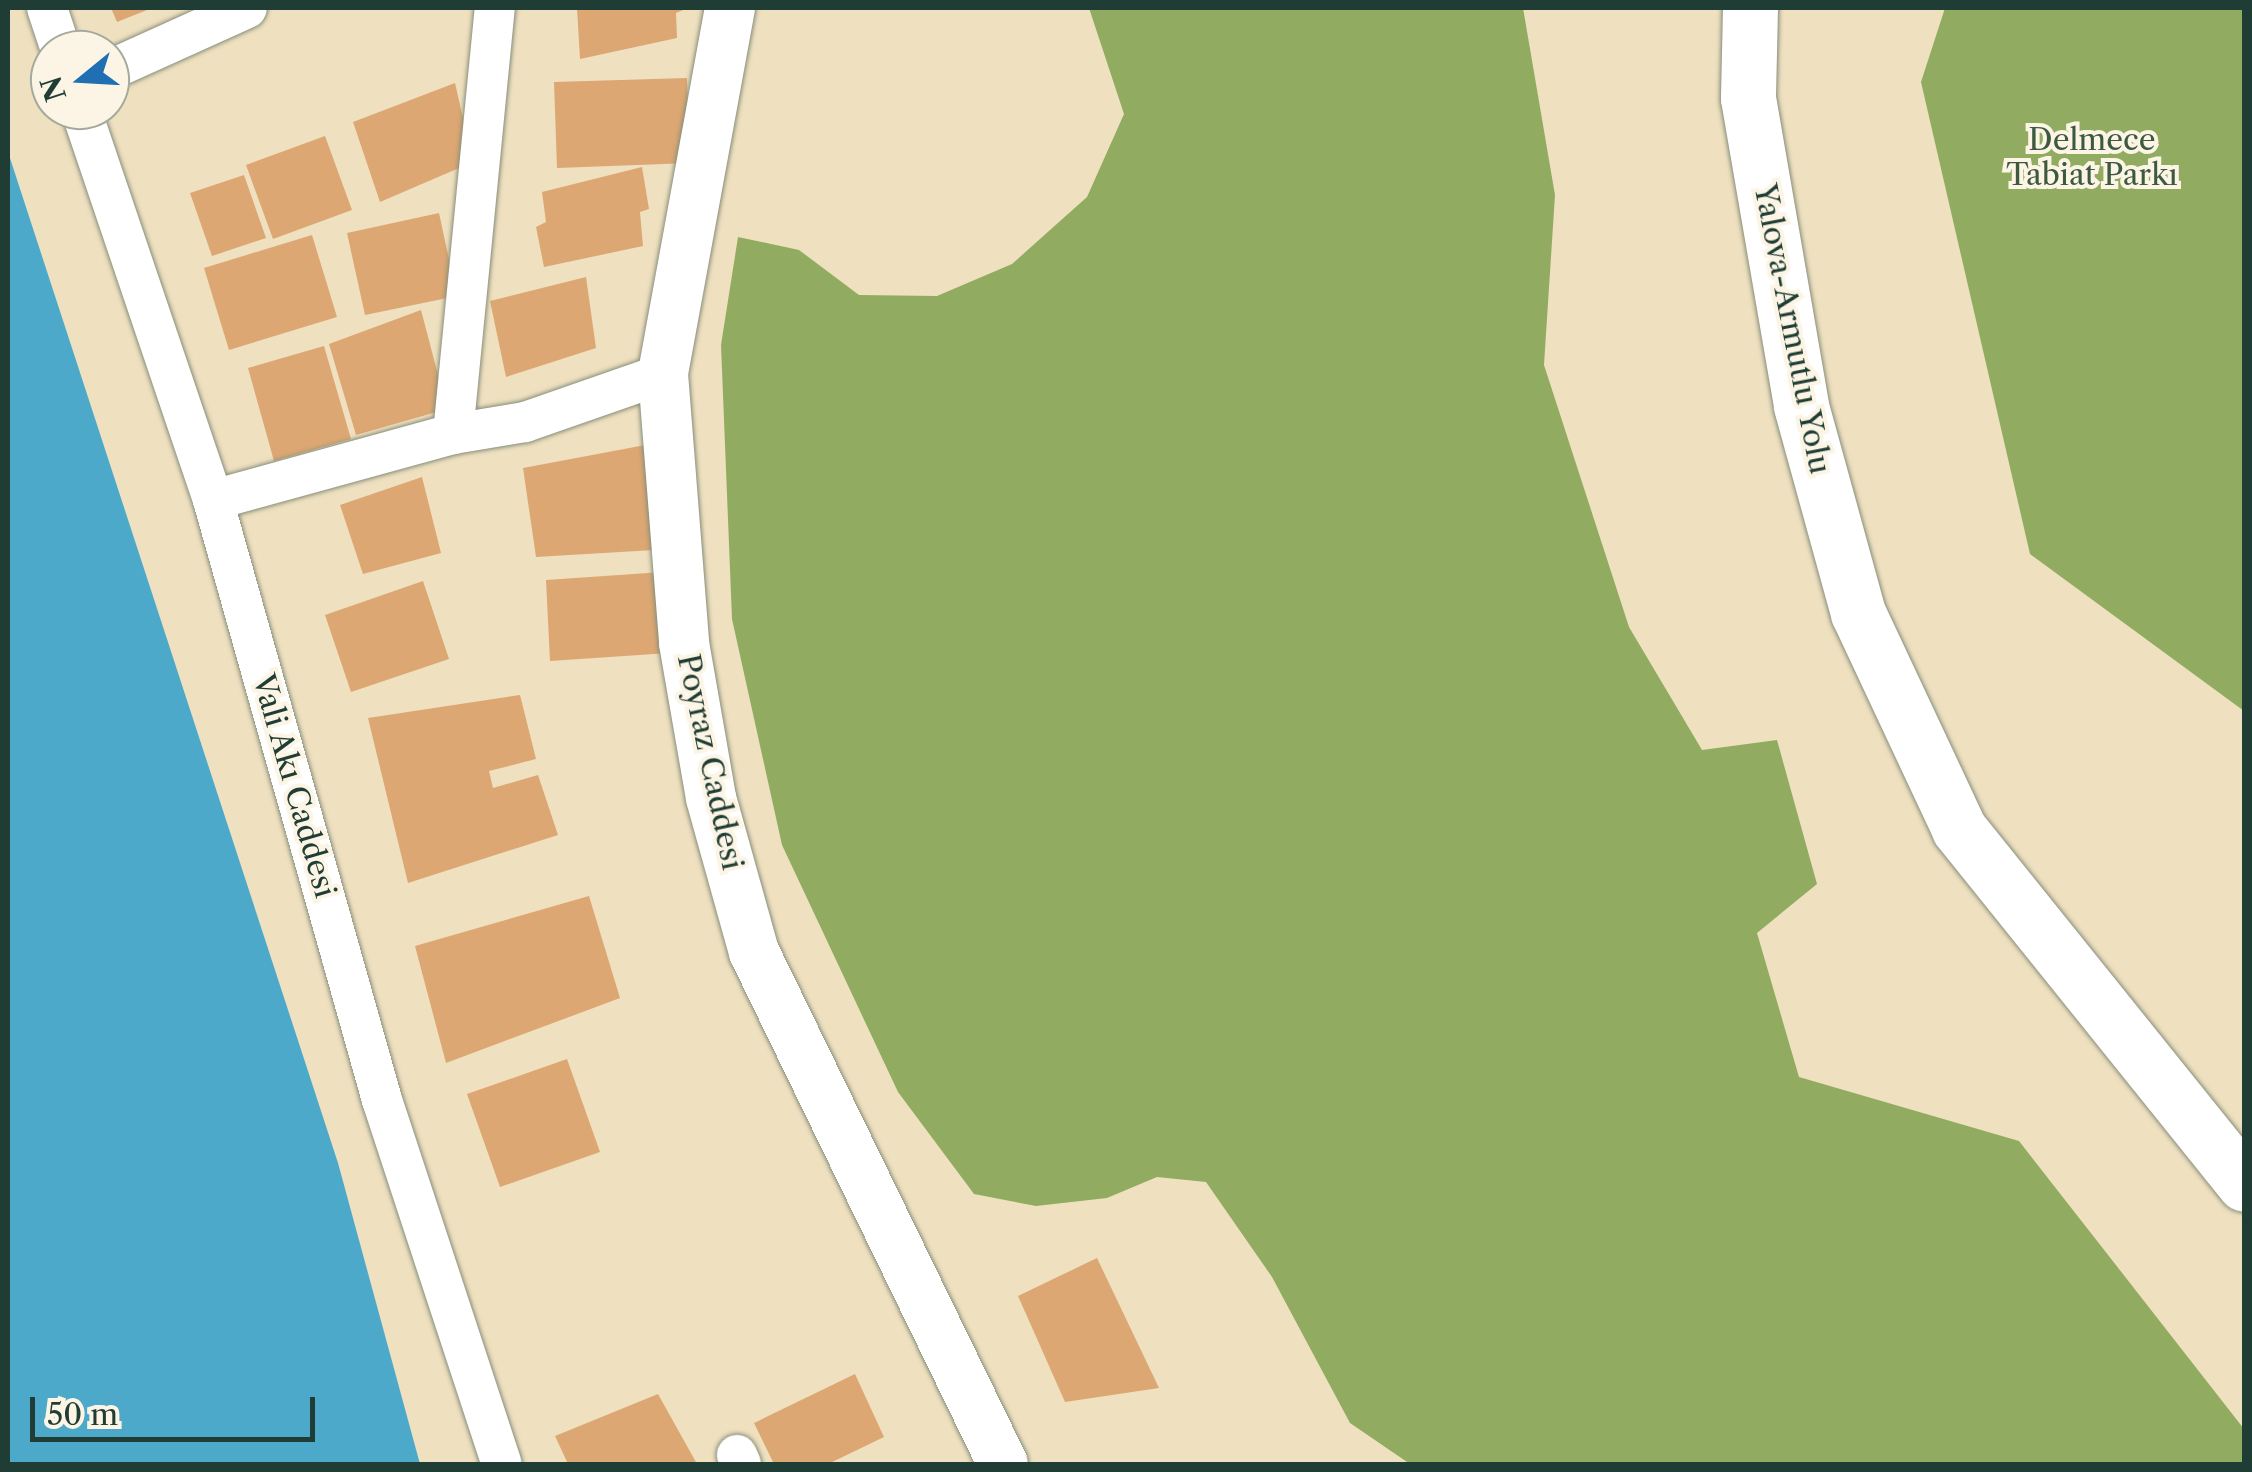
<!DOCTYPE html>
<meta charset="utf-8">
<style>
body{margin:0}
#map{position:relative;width:2252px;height:1472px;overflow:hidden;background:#efe0c0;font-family:"Libre Caslon Text",serif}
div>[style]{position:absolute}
.forest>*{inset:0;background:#91ac60}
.water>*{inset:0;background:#4ca9ca}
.building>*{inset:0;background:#dca773}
.roads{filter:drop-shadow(0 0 2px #878e7a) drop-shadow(0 0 2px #878e7a)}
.minor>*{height:40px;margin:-20px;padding:0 20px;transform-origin:20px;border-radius:20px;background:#fff}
.tertiary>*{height:50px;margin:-25px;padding:0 25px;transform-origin:25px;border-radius:25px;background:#fff}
.secondary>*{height:55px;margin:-27.5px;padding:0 27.5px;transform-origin:27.5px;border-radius:27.5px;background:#fff}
span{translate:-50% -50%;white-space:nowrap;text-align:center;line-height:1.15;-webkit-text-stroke:8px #fcf5e5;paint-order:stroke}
.park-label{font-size:30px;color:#3d593f}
.street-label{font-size:30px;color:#1f3d34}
.frame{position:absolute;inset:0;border:10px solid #1f3d34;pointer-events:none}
.north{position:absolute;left:30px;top:30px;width:100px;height:100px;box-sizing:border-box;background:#fcf5e5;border:2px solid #a4ab9e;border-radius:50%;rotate:252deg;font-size:28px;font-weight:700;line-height:40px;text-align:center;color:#1f3d34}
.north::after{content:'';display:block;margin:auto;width:35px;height:45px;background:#1f6fb2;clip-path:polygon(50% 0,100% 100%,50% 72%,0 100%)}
.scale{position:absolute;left:30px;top:1397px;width:285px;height:45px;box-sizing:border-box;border:5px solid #1f3d34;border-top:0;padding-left:12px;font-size:30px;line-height:35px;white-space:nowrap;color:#1f3d34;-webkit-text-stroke:8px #fcf5e5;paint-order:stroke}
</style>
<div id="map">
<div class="forest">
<i style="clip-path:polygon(1089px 8px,1523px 8px,1555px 195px,1544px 365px,1629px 627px,1702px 750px,1777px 740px,1817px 884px,1757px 933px,1799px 1077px,2019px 1141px,2244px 1429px,2244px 1464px,1410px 1464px,1350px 1423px,1272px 1277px,1206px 1182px,1157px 1177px,1107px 1198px,1036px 1206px,974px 1194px,898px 1092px,782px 845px,732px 619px,721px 345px,738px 237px,799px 250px,859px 295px,937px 296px,1012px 264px,1087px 197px,1124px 114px)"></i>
<i style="clip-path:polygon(1945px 8px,2244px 8px,2244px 711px,2030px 554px,1921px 82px)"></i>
</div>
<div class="water">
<i style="clip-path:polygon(8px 152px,338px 1163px,420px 1464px,8px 1464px)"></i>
</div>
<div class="building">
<i style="clip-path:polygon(111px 8px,152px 8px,117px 22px)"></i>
<i style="clip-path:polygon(577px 8px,688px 8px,676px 13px,677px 38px,580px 59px)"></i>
<i style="clip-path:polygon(687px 78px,690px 163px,557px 168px,554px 82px)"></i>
<i style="clip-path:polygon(455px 83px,473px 162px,380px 202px,353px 122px)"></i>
<i style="clip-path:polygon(325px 136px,352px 210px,273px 239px,246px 165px)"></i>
<i style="clip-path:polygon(642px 167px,649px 209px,640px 212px,643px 246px,544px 267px,536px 227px,546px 222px,542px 192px)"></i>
<i style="clip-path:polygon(244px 175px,266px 238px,212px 256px,190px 193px)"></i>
<i style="clip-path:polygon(439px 213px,457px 296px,365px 315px,347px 233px)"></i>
<i style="clip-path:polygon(312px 235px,337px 317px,229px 350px,204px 268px)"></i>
<i style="clip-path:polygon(586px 277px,596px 348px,506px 377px,490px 301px)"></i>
<i style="clip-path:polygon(421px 310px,447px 409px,356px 435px,329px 344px)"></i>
<i style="clip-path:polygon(324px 346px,351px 439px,274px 461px,248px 368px)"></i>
<i style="clip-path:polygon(656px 443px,671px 549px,536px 557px,523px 468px)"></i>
<i style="clip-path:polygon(422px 477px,441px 553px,363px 574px,340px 505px)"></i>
<i style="clip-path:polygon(663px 572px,669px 653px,550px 661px,546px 580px)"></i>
<i style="clip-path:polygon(423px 581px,449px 659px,351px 692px,325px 615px)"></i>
<i style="clip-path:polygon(520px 695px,536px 759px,489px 771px,493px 788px,538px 775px,558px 835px,408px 883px,368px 718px)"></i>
<i style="clip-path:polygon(589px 896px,620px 998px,446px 1063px,415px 946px)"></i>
<i style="clip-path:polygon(567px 1059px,600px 1152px,500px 1187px,467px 1094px)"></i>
<i style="clip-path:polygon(1097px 1258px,1159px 1388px,1065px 1402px,1018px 1296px)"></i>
<i style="clip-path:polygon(855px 1374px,884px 1437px,828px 1464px,774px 1464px,754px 1423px)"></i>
<i style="clip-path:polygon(658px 1394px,697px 1464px,568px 1464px,555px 1436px)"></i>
</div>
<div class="roads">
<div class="minor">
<i style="left:47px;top:8px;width:44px;rotate:71.6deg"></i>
<i style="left:110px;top:70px;width:150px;rotate:-24.3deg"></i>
<i style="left:81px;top:110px;width:412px;rotate:71.3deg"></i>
<i style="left:213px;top:500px;width:623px;rotate:74.27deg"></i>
<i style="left:382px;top:1100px;width:383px;rotate:71.8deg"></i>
<i style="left:453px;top:434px;width:428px;rotate:-84.4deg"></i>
<i style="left:213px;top:500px;width:249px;rotate:-15.4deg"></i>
<i style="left:453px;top:434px;width:73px;rotate:-9.5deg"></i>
<i style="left:525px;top:422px;width:146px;rotate:-19.2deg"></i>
<i style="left:737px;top:1455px;width:10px;rotate:66deg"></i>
</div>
<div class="tertiary">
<i style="left:730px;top:8px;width:372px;rotate:100.4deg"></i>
<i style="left:663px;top:374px;width:270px;rotate:85.5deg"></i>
<i style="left:684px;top:643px;width:157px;rotate:80.1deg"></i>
<i style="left:711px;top:798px;width:160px;rotate:74.4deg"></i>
<i style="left:754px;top:952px;width:569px;rotate:64.07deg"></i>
</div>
<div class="secondary">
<i style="left:1750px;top:8px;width:90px;rotate:91.3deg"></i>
<i style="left:1748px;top:98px;width:313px;rotate:80.2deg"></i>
<i style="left:1801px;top:406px;width:215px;rotate:74.6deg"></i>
<i style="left:1858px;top:613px;width:238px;rotate:64.9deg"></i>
<i style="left:1959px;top:829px;width:455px;rotate:51.2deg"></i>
</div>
</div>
<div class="park-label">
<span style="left:2092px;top:157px">Delmece<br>Tabiat Parkı</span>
</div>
<div class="street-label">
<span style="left:1792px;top:329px;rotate:79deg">Yalova-Armutlu Yolu</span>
<span style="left:710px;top:762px;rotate:78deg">Poyraz Caddesi</span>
<span style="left:294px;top:786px;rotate:74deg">Vali Akı Caddesi</span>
</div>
<div class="frame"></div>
<div class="north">N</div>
<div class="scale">50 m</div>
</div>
